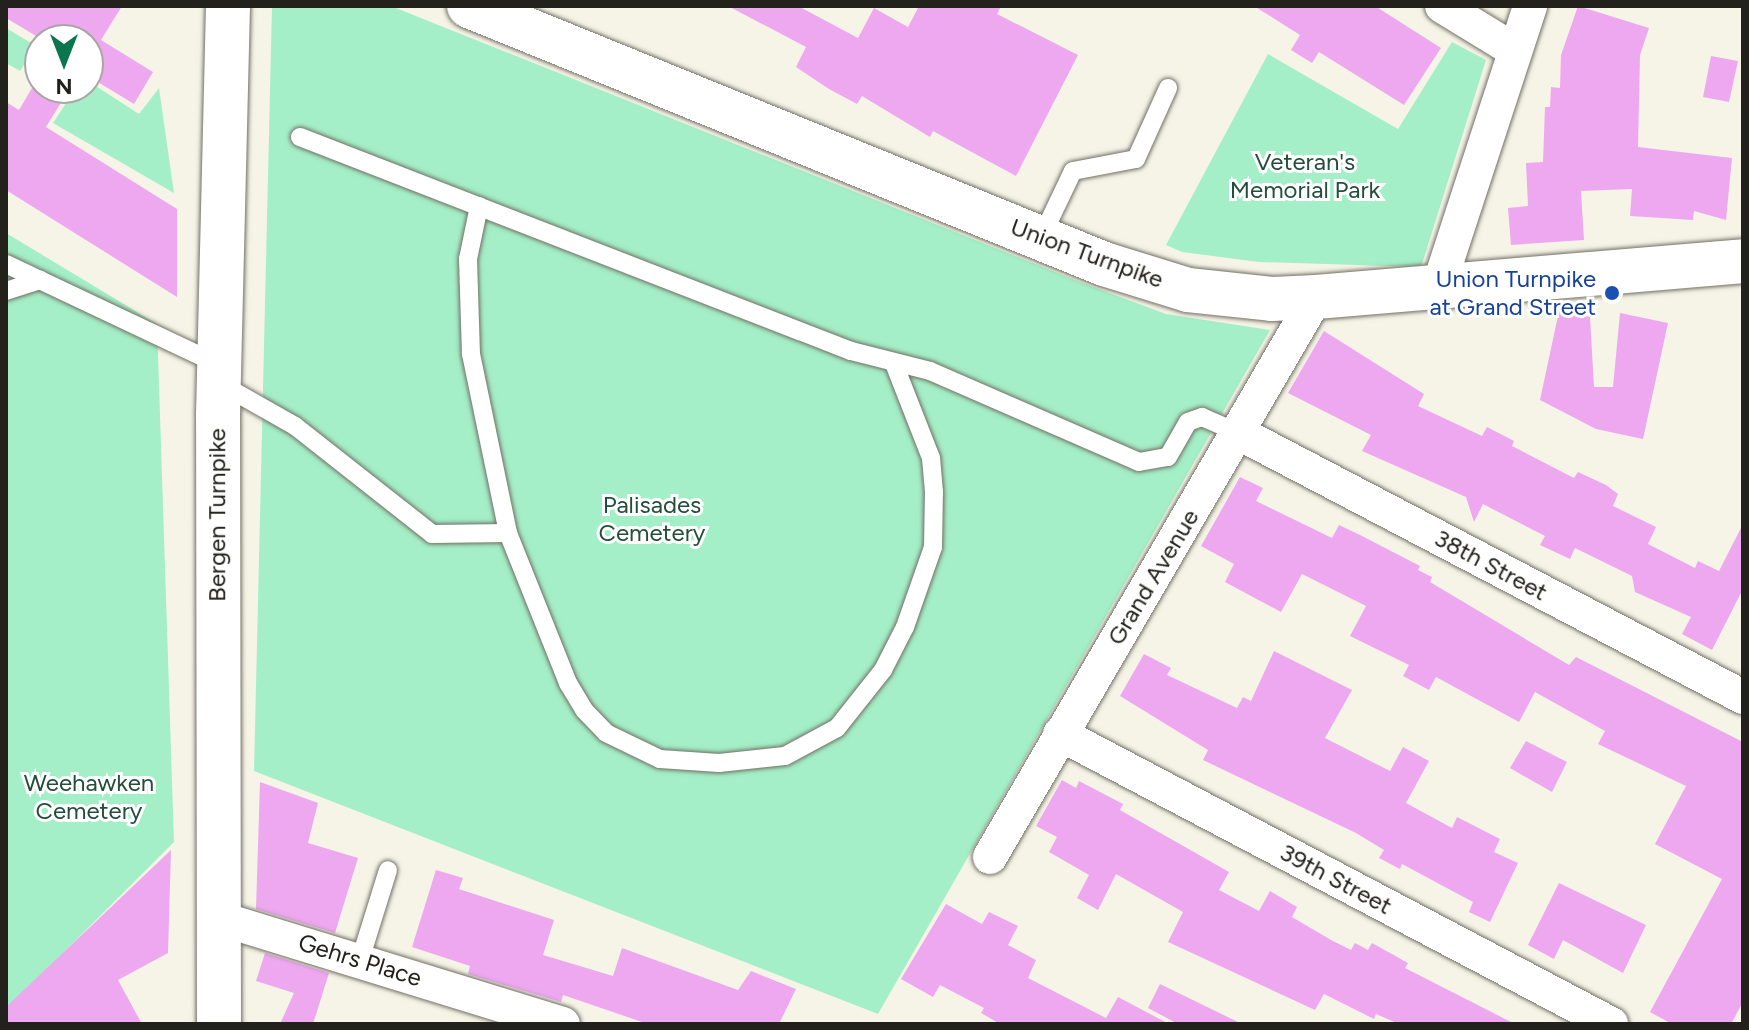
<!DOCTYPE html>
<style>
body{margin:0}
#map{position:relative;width:1749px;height:1030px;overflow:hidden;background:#f6f4e7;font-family:Figtree,sans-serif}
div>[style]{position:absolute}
.green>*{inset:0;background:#a4efc7}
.building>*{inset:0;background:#eda8f0}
.roads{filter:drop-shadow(0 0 2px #727065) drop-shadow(0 0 2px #727065)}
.service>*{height:18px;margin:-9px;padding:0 9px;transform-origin:9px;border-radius:9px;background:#fff}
.minor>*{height:34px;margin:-17px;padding:0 17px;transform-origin:17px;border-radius:17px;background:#fff}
.secondary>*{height:44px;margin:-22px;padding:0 22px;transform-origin:22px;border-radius:22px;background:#fff}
.dots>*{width:22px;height:22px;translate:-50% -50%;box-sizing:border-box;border:4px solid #fff;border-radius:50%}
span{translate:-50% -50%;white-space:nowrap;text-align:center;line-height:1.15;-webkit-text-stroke:6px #fff;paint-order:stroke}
.park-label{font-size:24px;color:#234e39}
.street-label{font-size:24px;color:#22211c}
.transit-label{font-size:24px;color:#164399}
.right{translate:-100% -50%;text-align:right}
.frame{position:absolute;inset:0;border:8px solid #22211c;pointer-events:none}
.north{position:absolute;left:24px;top:24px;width:80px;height:80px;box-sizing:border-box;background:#fff;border:2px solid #a7a6a4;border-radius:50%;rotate:180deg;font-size:22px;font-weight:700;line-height:32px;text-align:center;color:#22211c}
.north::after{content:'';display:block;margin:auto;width:28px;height:36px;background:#09764f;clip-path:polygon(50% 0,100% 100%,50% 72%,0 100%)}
</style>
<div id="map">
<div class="green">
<i style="clip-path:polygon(272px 6px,391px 6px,1080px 282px,1166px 314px,1270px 330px,878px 1014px,254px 771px)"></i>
<i style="clip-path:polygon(6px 28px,36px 46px,20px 71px,6px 63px)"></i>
<i style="clip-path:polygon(1452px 42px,1486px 60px,1421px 267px,1259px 262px,1182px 252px,1166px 245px,1268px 54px,1398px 129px)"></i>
<i style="clip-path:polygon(88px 81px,139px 114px,159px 88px,174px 193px,53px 123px,76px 88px,88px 88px)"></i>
<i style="clip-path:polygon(6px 233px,157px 324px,174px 842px,6px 1010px)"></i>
</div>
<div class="building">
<i style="clip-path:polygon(6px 6px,122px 6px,101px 40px,153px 72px,134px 104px,88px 76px,88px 40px,43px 40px,6px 18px)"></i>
<i style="clip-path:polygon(728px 6px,798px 6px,858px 38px,874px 8px,908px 27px,919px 6px,1001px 6px,997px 14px,1078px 55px,1016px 176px,933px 131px,930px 137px,862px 96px,857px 104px,829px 89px,796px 67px,806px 47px)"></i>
<i style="clip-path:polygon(1254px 6px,1375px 6px,1441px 48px,1404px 105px,1319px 52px,1312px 63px,1291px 50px,1300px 35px)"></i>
<i style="clip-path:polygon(1578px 6px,1649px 28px,1640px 55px,1638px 147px,1732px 158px,1726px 220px,1694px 211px,1693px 220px,1630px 216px,1632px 189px,1581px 191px,1584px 240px,1511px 245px,1508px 208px,1528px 206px,1526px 163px,1543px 162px,1545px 107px,1550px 107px,1551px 87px,1560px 88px,1561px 55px)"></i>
<i style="clip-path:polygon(1711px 56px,1738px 61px,1729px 102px,1703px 97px)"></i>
<i style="clip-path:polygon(32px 88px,70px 88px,46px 127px,177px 209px,177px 297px,6px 190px,6px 102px,19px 110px)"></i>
<i style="clip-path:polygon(1559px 311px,1590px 317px,1594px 387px,1613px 387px,1620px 313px,1668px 323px,1643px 439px,1596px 429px,1540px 400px)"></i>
<i style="clip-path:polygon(1324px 331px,1424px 394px,1418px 406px,1482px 436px,1487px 427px,1514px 441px,1512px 446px,1574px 478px,1578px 472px,1606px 485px,1618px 494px,1613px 506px,1656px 527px,1648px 544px,1695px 568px,1698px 561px,1719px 571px,1743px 524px,1743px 589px,1712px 650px,1682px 634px,1691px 617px,1635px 592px,1632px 576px,1575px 548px,1570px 559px,1540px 545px,1545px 536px,1483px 504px,1474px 522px,1466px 497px,1362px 451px,1371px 435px,1288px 393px)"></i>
<i style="clip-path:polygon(1240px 477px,1263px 488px,1256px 501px,1332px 538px,1339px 525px,1360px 535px,1420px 566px,1418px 570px,1432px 577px,1430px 582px,1569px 665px,1576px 657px,1743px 742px,1743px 1002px,1731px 1024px,1672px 1024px,1650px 1012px,1722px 879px,1655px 844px,1686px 786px,1598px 744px,1605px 731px,1535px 692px,1519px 722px,1436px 677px,1429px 690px,1403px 676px,1409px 665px,1350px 636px,1366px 606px,1302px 574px,1281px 612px,1225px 582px,1234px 564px,1201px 546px)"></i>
<i style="clip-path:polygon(1274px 651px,1352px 690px,1325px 738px,1390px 771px,1403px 747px,1429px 761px,1406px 803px,1452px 828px,1457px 817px,1500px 839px,1494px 852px,1518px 863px,1490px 922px,1469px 912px,1473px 902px,1402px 864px,1400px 869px,1379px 858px,1384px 850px,1356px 833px,1203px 760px,1208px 750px,1120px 696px,1144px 654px,1171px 668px,1167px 675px,1237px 708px,1243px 697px,1251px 701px)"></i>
<i style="clip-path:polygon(1526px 741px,1567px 762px,1552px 792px,1510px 768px)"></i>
<i style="clip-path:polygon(1062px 780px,1076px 788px,1079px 781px,1123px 804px,1120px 810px,1229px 872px,1219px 890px,1259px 911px,1270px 891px,1297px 907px,1292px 917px,1331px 940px,1351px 950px,1355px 943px,1368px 950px,1372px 943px,1408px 963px,1405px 968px,1515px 1024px,1399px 1024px,1376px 1014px,1374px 1019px,1324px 994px,1315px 1010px,1168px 942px,1183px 912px,1116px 874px,1098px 910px,1077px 898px,1089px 875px,1049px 852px,1057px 837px,1036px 826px)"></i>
<i style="clip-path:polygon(260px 782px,318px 803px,308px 843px,358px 858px,335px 933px,256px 909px)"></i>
<i style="clip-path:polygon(171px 850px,168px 953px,118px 980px,142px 1024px,6px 1024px,6px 1007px)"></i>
<i style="clip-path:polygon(436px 870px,463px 878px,459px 889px,554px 920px,543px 955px,613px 976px,622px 948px,738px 990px,751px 971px,796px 989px,779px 1024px,648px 1024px,563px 995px,561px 1002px,468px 974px,470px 966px,412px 947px)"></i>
<i style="clip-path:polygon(1559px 883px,1646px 925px,1623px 973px,1563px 940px,1554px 959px,1528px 945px)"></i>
<i style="clip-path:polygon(946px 904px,982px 924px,989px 912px,1018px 926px,1008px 945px,1036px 960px,1028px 978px,1106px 1018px,1118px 997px,1169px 1024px,1000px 1024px,981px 1013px,984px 1008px,940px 985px,933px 997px,901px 979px)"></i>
<i style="clip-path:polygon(265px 953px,329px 973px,313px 1024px,280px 1024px,294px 993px,256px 981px)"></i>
<i style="clip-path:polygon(1160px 984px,1242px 1024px,1178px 1024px,1148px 1008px)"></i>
</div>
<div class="roads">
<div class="service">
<i style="left:300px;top:137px;width:591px;rotate:21.23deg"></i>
<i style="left:851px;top:351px;width:81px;rotate:14.2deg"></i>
<i style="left:930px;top:371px;width:228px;rotate:23.5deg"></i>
<i style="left:1139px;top:462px;width:29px;rotate:-10deg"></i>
<i style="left:1168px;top:457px;width:40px;rotate:-60.3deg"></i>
<i style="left:1188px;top:422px;width:15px;rotate:-20deg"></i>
<i style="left:1202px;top:417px;width:40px;rotate:23.4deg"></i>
<i style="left:479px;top:206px;width:54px;rotate:101.7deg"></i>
<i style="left:468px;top:259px;width:95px;rotate:88.2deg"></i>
<i style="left:471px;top:354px;width:183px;rotate:78.3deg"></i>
<i style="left:1041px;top:238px;width:74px;rotate:-64.5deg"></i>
<i style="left:1073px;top:171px;width:64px;rotate:-10.8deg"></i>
<i style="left:1136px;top:159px;width:78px;rotate:-65.7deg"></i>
<i style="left:6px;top:264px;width:234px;rotate:25.3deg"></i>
<i style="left:6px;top:291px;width:36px;rotate:-18deg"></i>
<i style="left:221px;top:384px;width:85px;rotate:29.6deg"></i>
<i style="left:295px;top:426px;width:174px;rotate:38.2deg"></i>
<i style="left:432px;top:534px;width:76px;rotate:-0.8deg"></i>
<i style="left:508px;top:533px;width:162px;rotate:68.2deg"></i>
<i style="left:568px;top:683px;width:31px;rotate:59deg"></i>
<i style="left:584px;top:710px;width:32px;rotate:46deg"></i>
<i style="left:606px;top:733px;width:60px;rotate:25.7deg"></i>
<i style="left:660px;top:759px;width:59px;rotate:3.9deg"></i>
<i style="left:719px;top:763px;width:66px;rotate:-6.1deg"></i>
<i style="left:785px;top:756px;width:59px;rotate:-28.3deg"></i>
<i style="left:837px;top:728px;width:74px;rotate:-51.6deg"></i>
<i style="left:883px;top:670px;width:48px;rotate:-62.9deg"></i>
<i style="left:905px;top:627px;width:85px;rotate:-70.7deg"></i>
<i style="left:933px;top:547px;width:55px;rotate:-89deg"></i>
<i style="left:934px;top:492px;width:34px;rotate:-95deg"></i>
<i style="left:931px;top:458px;width:99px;rotate:-111.4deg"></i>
<i style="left:360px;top:960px;width:94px;rotate:-72.7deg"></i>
</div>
<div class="minor">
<i style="left:1442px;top:6px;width:84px;rotate:31.4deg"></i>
<i style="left:1439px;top:285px;width:293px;rotate:-71.9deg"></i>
<i style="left:1239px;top:433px;width:569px;rotate:27.65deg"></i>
<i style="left:1060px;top:734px;width:623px;rotate:27.76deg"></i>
<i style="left:990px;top:857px;width:648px;rotate:-59.79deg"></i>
<i style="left:215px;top:917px;width:364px;rotate:17.1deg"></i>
</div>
<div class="secondary">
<i style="left:469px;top:6px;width:685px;rotate:22.11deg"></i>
<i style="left:1104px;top:264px;width:88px;rotate:17.2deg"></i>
<i style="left:1188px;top:290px;width:84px;rotate:6.1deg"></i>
<i style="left:1272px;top:299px;width:44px;rotate:-2.6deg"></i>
<i style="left:1316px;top:297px;width:429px;rotate:-4.8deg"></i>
<i style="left:219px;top:1024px;width:609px;rotate:-90.09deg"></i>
<i style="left:218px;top:415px;width:409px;rotate:-88.6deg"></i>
</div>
</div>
<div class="dots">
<i style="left:1612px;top:293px;background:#1a4fb4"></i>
</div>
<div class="park-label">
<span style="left:1305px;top:176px">Veteran's<br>Memorial Park</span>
<span style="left:652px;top:519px">Palisades<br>Cemetery</span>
<span style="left:89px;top:797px">Weehawken<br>Cemetery</span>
</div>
<div class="street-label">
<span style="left:1087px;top:253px;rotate:20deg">Union Turnpike</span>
<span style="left:217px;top:515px;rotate:-90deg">Bergen Turnpike</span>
<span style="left:1491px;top:565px;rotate:28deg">38th Street</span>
<span style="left:1153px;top:577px;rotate:-59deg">Grand Avenue</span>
<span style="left:1336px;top:879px;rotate:28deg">39th Street</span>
<span style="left:360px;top:960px;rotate:17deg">Gehrs Place</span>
</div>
<div class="transit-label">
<span class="right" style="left:1596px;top:293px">Union Turnpike<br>at Grand Street</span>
</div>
<div class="frame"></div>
<div class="north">N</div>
</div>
